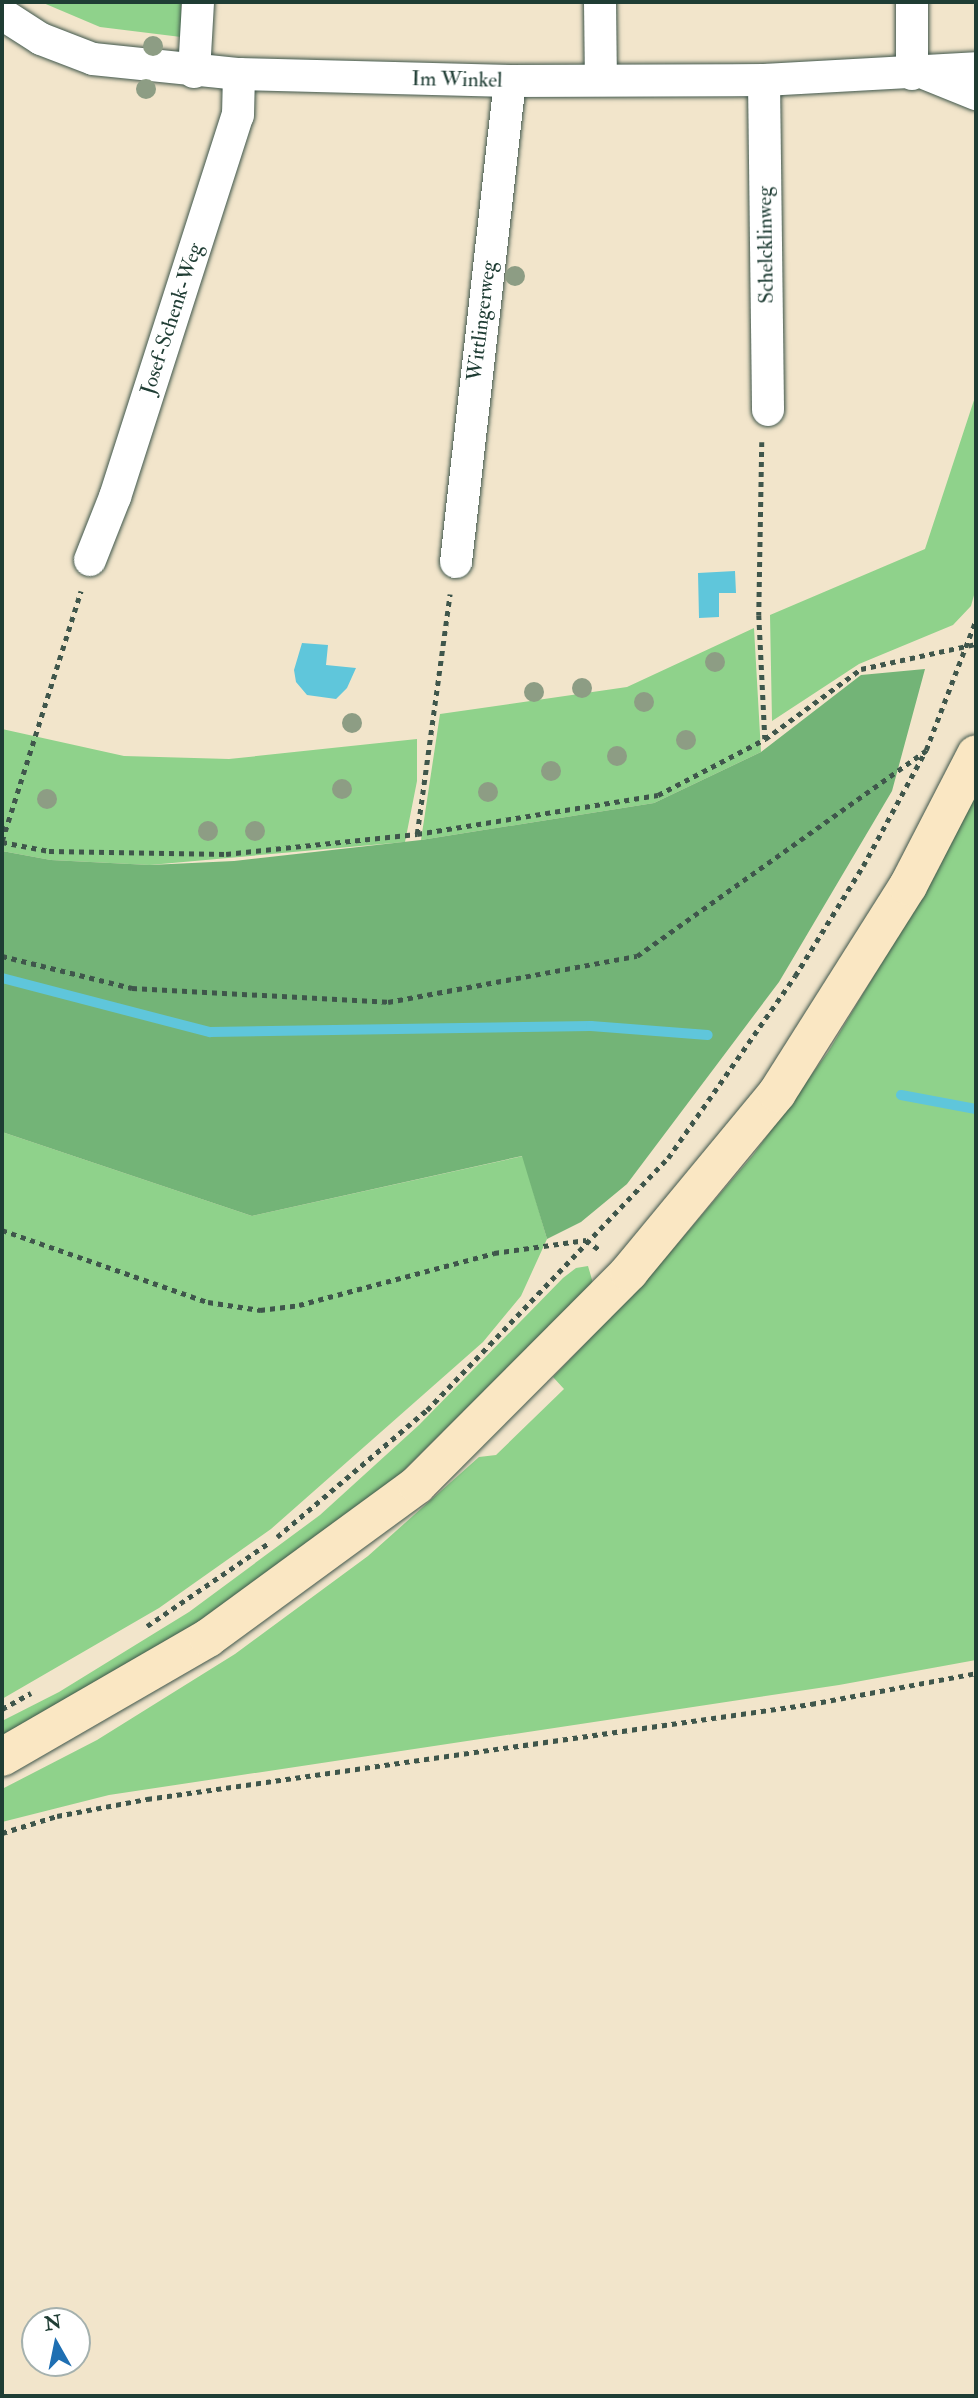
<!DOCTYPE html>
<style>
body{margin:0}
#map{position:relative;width:978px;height:2398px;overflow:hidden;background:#f2e5cb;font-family:"IM FELL Double Pica",serif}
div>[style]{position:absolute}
.green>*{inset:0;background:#8fd28b}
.forest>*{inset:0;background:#73b477}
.water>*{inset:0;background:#5fc6db}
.stream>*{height:10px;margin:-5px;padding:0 5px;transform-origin:5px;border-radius:5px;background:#5fc6db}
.path>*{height:4.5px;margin-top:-2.25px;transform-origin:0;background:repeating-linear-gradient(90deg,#3f564b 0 5px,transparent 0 10px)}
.roads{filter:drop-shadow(0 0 2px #3f564b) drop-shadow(0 0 2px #3f564b)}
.street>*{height:32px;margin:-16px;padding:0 16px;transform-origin:16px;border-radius:16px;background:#fff}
.secondary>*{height:38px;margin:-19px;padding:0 19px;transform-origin:19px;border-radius:19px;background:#fae7c3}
.trees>*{width:20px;height:20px;margin:-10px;border-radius:50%;background:#8d9d84}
span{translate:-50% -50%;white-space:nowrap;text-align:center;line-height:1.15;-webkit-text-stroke:5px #fff;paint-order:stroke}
.street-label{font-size:21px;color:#1f3d34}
.frame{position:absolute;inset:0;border:4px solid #1f3d34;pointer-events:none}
.north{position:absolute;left:21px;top:2307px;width:70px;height:70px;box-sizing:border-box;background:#fff;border:2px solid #a5b1ae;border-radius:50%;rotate:351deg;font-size:19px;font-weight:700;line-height:28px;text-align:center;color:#1f3d34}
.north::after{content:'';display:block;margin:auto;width:24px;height:32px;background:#1f6fb2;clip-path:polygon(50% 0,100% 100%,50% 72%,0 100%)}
</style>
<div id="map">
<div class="green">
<i style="clip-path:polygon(41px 2px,181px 2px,181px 37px,100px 27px)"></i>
<i style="clip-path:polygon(976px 394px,976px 588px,971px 606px,953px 625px,859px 664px,772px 721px,770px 615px,925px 549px)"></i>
<i style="clip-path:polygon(754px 628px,761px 752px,654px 803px,421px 840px,440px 714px,627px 687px)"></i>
<i style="clip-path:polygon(2px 729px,124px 756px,229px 759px,417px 739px,417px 781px,405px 842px,150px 865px,51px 860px,2px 851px)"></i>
<i style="clip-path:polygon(976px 781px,976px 1660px,839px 1685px,109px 1795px,2px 1822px,2px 1789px,97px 1740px,235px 1654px,368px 1556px,479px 1457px,496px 1455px,564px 1389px,553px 1377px,650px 1276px,753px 1155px,828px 1052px,940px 866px)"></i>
<i style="clip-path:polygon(2px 1132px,252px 1216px,523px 1156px,547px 1239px,521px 1296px,483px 1342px,271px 1529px,159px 1608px,2px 1699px)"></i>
<i style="clip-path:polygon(588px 1266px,593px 1283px,383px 1491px,243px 1601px,2px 1742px,2px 1721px,59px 1692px,189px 1612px,320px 1515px,419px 1425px,563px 1278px,576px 1268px)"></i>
</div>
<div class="forest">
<i style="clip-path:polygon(925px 669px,892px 791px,779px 982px,627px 1184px,581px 1222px,547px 1239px,522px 1156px,252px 1216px,2px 1132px,2px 851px,51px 860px,150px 865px,234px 861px,421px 840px,654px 803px,761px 752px,861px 675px)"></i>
</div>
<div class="water">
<i style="clip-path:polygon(735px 571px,736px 593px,719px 593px,719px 617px,699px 618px,698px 573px)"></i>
<i style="clip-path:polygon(302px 643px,328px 645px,326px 665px,356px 668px,347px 688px,336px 699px,307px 695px,296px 682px,294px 670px)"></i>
</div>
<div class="stream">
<i style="left:2px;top:978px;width:215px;rotate:14.6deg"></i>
<i style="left:210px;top:1032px;width:381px;rotate:-0.9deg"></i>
<i style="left:591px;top:1026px;width:117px;rotate:4.4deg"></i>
<i style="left:901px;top:1095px;width:76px;rotate:10.6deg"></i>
</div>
<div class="path">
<i style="left:762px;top:442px;width:173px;rotate:91deg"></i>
<i style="left:759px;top:615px;width:124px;rotate:87.2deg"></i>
<i style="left:417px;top:834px;width:242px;rotate:-82.2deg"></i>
<i style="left:2px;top:841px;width:262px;rotate:-72.5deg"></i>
<i style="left:2px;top:842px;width:48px;rotate:10.8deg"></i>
<i style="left:49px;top:851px;width:177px;rotate:1deg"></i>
<i style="left:226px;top:854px;width:192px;rotate:-6deg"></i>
<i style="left:417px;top:834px;width:244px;rotate:-9.2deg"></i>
<i style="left:658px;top:795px;width:121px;rotate:-27.6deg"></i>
<i style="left:765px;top:739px;width:119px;rotate:-36.1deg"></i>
<i style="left:861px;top:669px;width:118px;rotate:-12.3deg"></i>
<i style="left:2px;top:956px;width:134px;rotate:13.8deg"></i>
<i style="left:132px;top:988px;width:256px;rotate:3.1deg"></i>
<i style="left:388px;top:1002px;width:253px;rotate:-10.5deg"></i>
<i style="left:637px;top:956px;width:354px;rotate:-35.4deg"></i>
<i style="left:2px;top:1230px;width:218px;rotate:19.3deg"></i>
<i style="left:208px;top:1302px;width:53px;rotate:8.7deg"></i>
<i style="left:260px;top:1310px;width:39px;rotate:-7deg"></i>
<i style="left:299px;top:1305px;width:202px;rotate:-14.9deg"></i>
<i style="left:494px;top:1253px;width:93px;rotate:-8deg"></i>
<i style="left:586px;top:1240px;width:17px;rotate:36deg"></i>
<i style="left:277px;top:1537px;width:197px;rotate:-40.3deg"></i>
<i style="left:427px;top:1410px;width:349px;rotate:-46.3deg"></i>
<i style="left:668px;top:1158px;width:222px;rotate:-55.1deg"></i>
<i style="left:795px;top:976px;width:129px;rotate:-58.3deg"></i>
<i style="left:863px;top:866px;width:132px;rotate:-61.5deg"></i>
<i style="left:926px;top:750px;width:139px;rotate:-69deg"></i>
<i style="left:147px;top:1626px;width:149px;rotate:-34.3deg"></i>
<i style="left:2px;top:1709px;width:33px;rotate:-29deg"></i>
<i style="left:2px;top:1833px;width:58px;rotate:-17.2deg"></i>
<i style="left:57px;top:1816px;width:92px;rotate:-10.7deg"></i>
<i style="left:147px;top:1799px;width:671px;rotate:-8.14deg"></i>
<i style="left:811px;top:1704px;width:168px;rotate:-10.6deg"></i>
</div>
<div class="roads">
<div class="street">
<i style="left:600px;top:2px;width:78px;rotate:89.3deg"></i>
<i style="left:2px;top:14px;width:46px;rotate:32.7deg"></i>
<i style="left:41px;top:39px;width:56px;rotate:21deg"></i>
<i style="left:93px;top:59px;width:147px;rotate:5.9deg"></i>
<i style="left:239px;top:74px;width:271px;rotate:1.5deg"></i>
<i style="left:510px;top:81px;width:254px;rotate:-0.2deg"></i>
<i style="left:764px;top:80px;width:212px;rotate:-3.2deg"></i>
<i style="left:194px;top:72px;width:70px;rotate:-86.7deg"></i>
<i style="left:912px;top:74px;width:72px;rotate:-90deg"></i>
<i style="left:926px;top:74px;width:54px;rotate:21.8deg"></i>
<i style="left:764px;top:80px;width:330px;rotate:89.3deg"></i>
<i style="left:90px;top:560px;width:68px;rotate:-68.4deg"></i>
<i style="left:115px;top:497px;width:401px;rotate:-72.2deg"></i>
<i style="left:238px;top:115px;width:41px;rotate:-88.6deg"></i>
<i style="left:456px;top:562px;width:484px;rotate:-83.6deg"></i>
</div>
<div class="secondary">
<i style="left:2px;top:1757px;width:238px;rotate:-30deg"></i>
<i style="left:208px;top:1638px;width:259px;rotate:-36.2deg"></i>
<i style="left:417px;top:1485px;width:301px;rotate:-45.1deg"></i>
<i style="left:629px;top:1272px;width:232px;rotate:-50.4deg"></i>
<i style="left:777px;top:1093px;width:245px;rotate:-57.7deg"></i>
<i style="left:908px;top:886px;width:148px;rotate:-62.7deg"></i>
</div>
</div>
<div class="trees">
<i style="left:153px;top:46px"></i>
<i style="left:146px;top:89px"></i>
<i style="left:515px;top:276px"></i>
<i style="left:715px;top:662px"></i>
<i style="left:582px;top:688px"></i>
<i style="left:534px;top:692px"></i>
<i style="left:644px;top:702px"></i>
<i style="left:352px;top:723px"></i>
<i style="left:686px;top:740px"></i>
<i style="left:617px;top:756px"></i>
<i style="left:551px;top:771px"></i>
<i style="left:342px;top:789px"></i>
<i style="left:488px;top:792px"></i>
<i style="left:47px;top:799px"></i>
<i style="left:208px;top:831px"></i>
<i style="left:255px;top:831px"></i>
</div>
<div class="street-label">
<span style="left:457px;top:80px;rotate:1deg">Im Winkel</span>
<span style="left:766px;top:245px;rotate:-91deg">Schelcklinweg</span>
<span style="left:172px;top:319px;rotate:-72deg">Josef-Schenk-Weg</span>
<span style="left:482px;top:321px;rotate:-83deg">Wittlingerweg</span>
</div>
<div class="frame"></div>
<div class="north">N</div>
</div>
